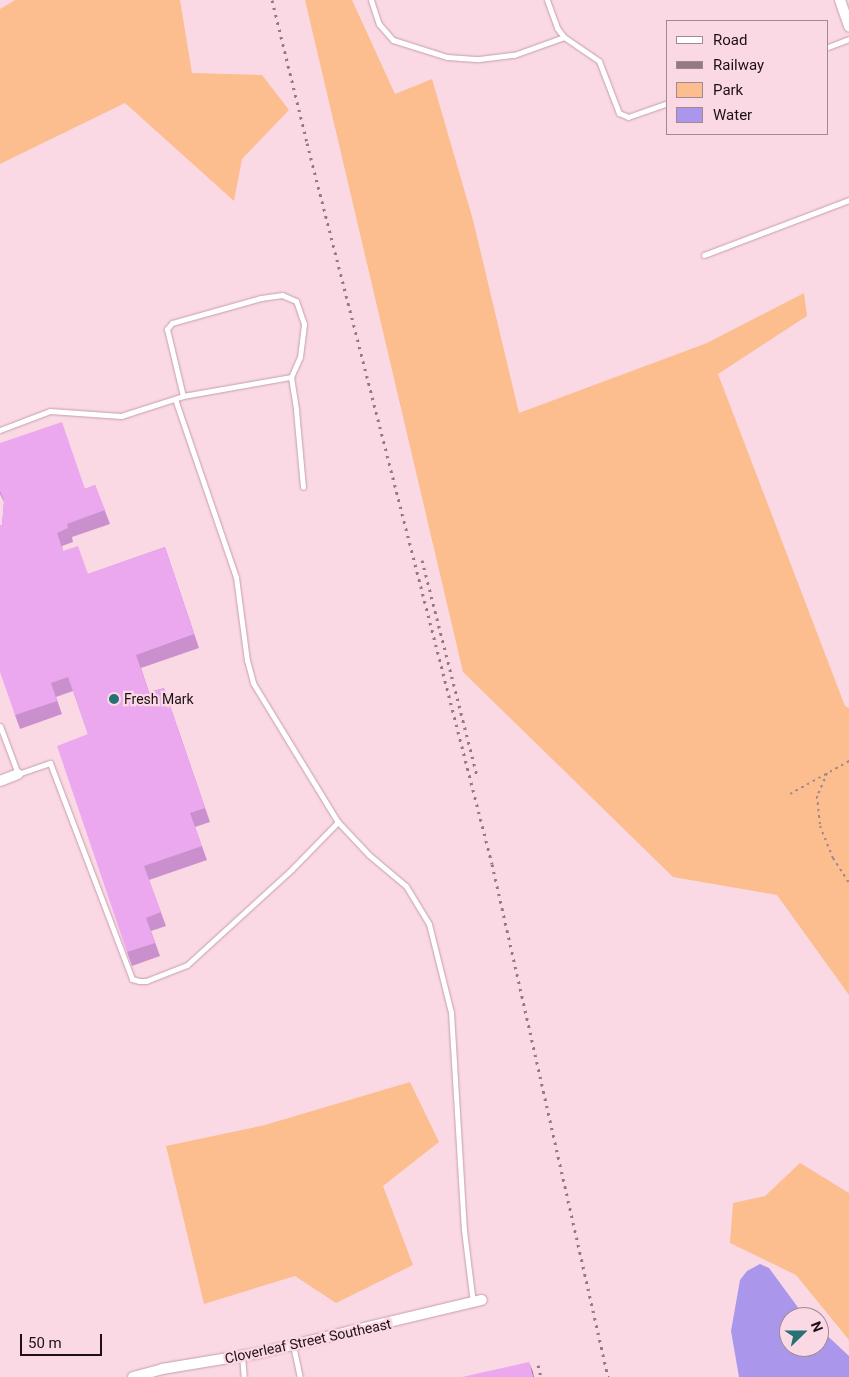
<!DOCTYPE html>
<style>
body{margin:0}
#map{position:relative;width:849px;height:1377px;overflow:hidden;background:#fad9e4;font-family:Roboto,sans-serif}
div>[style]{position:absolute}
.green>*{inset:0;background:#fcbe8f}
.water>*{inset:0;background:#aa97ec}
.path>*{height:2px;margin-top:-1px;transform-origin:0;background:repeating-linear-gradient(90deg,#a0878f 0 2.5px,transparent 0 6.5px)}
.roads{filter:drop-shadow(0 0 1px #c59eac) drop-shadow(0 0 1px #c59eac)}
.lane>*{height:5px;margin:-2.5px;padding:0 2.5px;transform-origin:2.5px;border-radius:2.5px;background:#fff}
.street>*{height:10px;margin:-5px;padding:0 5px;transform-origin:5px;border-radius:5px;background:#fff}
.rail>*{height:3px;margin-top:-1.5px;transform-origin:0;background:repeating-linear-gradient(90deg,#937b84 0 2.5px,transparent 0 7.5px)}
.wall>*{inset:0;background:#ca90ce}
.shaded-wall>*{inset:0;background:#a476a7}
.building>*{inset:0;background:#eba8ef}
.dots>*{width:14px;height:14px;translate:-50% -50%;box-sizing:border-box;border:2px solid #fad9e4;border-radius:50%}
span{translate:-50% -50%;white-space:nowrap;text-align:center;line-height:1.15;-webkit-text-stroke:4.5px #fad9e4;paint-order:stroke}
.poi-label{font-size:14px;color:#1e1015}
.left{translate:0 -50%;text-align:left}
.street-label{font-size:14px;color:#1e1015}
.legend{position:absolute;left:666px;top:20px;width:162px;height:115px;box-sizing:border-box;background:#fad9e4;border:1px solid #a28991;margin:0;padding:6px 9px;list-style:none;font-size:15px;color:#1e1015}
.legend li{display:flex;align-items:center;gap:10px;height:25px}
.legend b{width:25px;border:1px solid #a28991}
.north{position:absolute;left:779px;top:1307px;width:50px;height:50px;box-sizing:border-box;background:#fad9e4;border:1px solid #a28991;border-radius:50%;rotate:68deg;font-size:14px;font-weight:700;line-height:20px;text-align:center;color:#1e1015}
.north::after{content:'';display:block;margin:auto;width:18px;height:22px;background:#267174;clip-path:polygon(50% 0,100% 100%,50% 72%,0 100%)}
.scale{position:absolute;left:20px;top:1334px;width:82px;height:22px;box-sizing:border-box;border:2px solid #1e1015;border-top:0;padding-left:6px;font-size:15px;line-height:18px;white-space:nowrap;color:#1e1015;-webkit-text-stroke:4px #fad9e4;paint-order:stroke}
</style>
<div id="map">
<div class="green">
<i style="clip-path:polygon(15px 0,180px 0,192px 73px,262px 75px,289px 110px,242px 159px,234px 201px,125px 103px,0 164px,0 9px)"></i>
<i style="clip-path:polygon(305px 0,352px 0,395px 94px,432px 79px,473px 220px,519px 413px,707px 343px,804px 293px,807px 316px,718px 374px,845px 706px,849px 708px,849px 995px,777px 895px,673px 877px,463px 672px)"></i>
<i style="clip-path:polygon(410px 1082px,439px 1142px,383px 1186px,413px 1265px,336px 1303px,295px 1276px,204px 1304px,166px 1146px,265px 1125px)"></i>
<i style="clip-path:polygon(800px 1163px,849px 1193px,849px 1340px,796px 1275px,730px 1243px,733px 1203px,765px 1196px)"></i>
</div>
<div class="water">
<i style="clip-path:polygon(760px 1264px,769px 1268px,805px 1317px,789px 1317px,789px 1347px,819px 1347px,819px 1328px,849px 1356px,849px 1377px,739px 1377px,731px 1331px,740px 1280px,747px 1271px)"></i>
</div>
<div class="path">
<i style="left:827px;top:773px;width:25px;rotate:113deg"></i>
<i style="left:817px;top:796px;width:30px;rotate:84deg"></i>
<i style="left:820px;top:826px;width:35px;rotate:68deg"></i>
<i style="left:833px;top:858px;width:30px;rotate:57deg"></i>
<i style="left:790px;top:794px;width:68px;rotate:-29.2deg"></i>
</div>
<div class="roads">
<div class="lane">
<i style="left:371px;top:0;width:25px;rotate:72deg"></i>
<i style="left:379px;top:24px;width:21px;rotate:49deg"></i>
<i style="left:393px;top:40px;width:57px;rotate:17.5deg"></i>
<i style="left:447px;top:57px;width:32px;rotate:4deg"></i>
<i style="left:479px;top:59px;width:35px;rotate:-7deg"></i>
<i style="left:514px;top:55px;width:53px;rotate:-19.8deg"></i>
<i style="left:547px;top:0;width:30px;rotate:70deg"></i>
<i style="left:557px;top:28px;width:11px;rotate:52deg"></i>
<i style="left:564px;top:37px;width:42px;rotate:34.4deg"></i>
<i style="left:599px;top:61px;width:56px;rotate:69deg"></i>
<i style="left:619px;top:113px;width:10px;rotate:24deg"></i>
<i style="left:628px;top:117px;width:42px;rotate:-19.3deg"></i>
<i style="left:828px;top:47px;width:22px;rotate:-21deg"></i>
<i style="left:704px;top:255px;width:155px;rotate:-20.8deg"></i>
<i style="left:291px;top:377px;width:33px;rotate:81deg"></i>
<i style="left:296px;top:410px;width:77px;rotate:84.8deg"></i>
<i style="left:175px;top:399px;width:188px;rotate:71.1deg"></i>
<i style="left:236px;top:577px;width:84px;rotate:82.5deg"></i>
<i style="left:247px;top:660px;width:24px;rotate:75deg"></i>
<i style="left:253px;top:683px;width:163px;rotate:58.6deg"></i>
<i style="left:338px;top:822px;width:45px;rotate:46.8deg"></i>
<i style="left:369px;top:855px;width:48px;rotate:40deg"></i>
<i style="left:406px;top:886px;width:44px;rotate:58.8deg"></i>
<i style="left:429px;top:924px;width:91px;rotate:76deg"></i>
<i style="left:451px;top:1012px;width:218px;rotate:86.6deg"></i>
<i style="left:464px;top:1230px;width:74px;rotate:83deg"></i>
<i style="left:0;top:430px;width:53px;rotate:-20.8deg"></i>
<i style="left:50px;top:411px;width:71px;rotate:4deg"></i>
<i style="left:121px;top:416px;width:65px;rotate:-17.9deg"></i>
<i style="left:183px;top:396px;width:110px;rotate:-10deg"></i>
<i style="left:291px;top:377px;width:22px;rotate:-66deg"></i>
<i style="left:300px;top:357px;width:33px;rotate:-83deg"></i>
<i style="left:304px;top:324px;width:24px;rotate:-109deg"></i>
<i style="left:296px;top:301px;width:15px;rotate:-157deg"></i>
<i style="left:282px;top:295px;width:21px;rotate:172deg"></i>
<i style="left:261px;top:298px;width:92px;rotate:164.3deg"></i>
<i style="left:172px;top:323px;width:8px;rotate:130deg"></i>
<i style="left:167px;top:329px;width:69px;rotate:76.6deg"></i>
<i style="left:0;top:726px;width:51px;rotate:69.4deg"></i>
<i style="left:18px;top:774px;width:34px;rotate:-19deg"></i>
<i style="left:50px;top:763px;width:231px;rotate:69.2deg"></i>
<i style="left:132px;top:979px;width:7px;rotate:16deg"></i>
<i style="left:139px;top:981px;width:7px"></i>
<i style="left:146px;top:981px;width:44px;rotate:-21.3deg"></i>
<i style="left:187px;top:965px;width:142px;rotate:-42.4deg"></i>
<i style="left:292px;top:869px;width:66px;rotate:-45.6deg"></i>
<i style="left:293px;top:1345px;width:33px;rotate:78deg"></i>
<i style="left:242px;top:1356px;width:21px;rotate:85deg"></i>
</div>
<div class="street">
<i style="left:840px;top:0;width:28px;rotate:71deg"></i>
<i style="left:0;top:781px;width:19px;rotate:-21deg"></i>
<i style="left:133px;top:1377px;width:30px;rotate:-15deg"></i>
<i style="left:162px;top:1369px;width:98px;rotate:-9.4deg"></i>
<i style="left:259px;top:1353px;width:229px;rotate:-13.4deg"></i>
</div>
</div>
<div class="rail">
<i style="left:272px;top:0;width:147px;rotate:76.2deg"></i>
<i style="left:307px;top:143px;width:744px;rotate:75.61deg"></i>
<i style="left:492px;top:864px;width:526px;rotate:77.26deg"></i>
<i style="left:422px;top:560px;width:222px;rotate:75.7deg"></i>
<i style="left:538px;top:1365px;width:12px;rotate:76deg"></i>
</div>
<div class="wall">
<i style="clip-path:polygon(0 443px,85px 489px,95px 485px,110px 524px,72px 537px,73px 542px,62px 546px,63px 551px,88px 574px,165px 547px,199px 648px,141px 668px,149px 692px,164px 688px,210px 822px,195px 827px,207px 860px,149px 880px,166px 926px,151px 931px,160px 956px,132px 966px,127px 952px,88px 734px,73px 691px,56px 697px,62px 714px,20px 729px,15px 715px,2px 525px,4px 502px,0 494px)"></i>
</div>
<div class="shaded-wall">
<i style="clip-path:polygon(529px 1362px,533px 1372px,534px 1377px,533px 1377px)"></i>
</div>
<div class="building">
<i style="clip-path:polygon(62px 422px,85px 489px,95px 485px,105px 510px,67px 524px,68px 528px,57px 533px,63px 551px,78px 546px,88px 574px,165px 547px,194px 634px,136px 655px,149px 693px,164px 688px,205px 808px,190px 813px,202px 846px,144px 866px,161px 912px,146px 918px,155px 943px,127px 952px,57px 746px,88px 734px,68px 677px,51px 683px,57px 701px,15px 715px,0 672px,0 525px,2px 525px,4px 500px,0 491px,0 443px)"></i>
<i style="clip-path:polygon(529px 1362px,533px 1377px,462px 1377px)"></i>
</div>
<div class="dots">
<i style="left:114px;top:699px;background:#267174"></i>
</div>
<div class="poi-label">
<span class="left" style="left:124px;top:699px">Fresh Mark</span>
</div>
<div class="street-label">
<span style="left:308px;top:1341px;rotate:-12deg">Cloverleaf Street Southeast</span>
</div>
<ul class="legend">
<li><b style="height:6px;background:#fff"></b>Road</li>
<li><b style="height:6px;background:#937b84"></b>Railway</li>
<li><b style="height:14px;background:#fcbe8f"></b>Park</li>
<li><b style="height:14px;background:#aa97ec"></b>Water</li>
</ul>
<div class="north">N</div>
<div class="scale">50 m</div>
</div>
